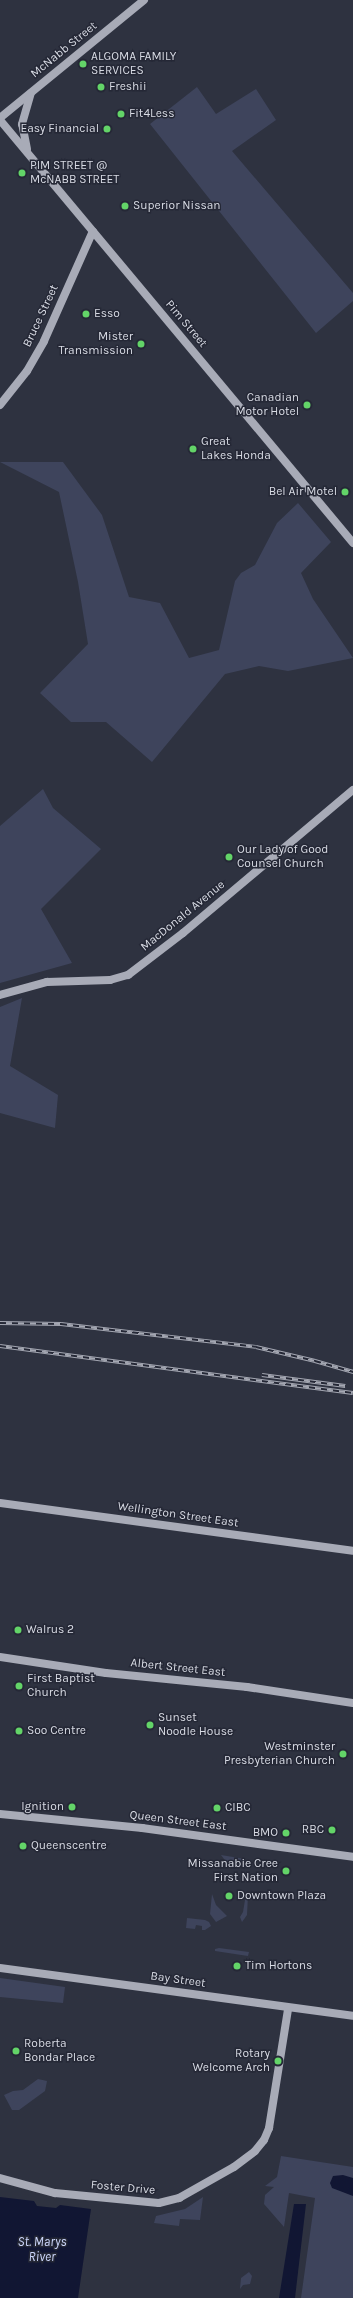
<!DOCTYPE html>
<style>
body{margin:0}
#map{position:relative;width:353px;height:2298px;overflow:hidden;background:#2e3240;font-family:Karla,sans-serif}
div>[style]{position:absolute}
.green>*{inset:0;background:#3e445c}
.water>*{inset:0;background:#111633}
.secondary>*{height:8px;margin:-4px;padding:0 4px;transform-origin:4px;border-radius:4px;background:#a8abb7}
.rail>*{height:3.5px;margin-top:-1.75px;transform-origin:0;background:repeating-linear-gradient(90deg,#252836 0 6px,#a4a7b2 0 12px);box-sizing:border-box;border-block:1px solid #a4a7b2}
.dots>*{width:11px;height:11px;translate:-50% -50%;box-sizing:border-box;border:2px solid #252836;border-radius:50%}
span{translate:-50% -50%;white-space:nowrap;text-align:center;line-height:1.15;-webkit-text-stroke:3px #252836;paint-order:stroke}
.street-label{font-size:12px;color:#d8dbe4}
.poi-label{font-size:12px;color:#d8dbe4}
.left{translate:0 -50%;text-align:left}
.right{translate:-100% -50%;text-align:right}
.water-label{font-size:13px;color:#cdd7fc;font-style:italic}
</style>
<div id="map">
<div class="green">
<i style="clip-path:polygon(197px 87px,216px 114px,256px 89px,276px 120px,232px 151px,353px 293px,353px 301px,316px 333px,150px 124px)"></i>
<i style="clip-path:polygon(0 462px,63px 462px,102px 515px,129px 597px,160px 603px,189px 658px,219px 650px,235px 581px,241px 573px,255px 565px,277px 523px,298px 503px,331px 542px,301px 573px,313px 599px,353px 658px,288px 671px,259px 666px,225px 674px,152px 762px,106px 722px,71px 722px,40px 693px,88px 644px,78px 582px,59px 492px)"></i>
<i style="clip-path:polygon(43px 789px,53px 808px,101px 849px,41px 909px,72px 963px,0 983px,0 826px)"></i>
<i style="clip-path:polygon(22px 998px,10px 1066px,58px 1095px,55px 1128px,0 1113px,0 1007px)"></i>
<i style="clip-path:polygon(221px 1855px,245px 1859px,240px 1865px,227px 1863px)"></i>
<i style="clip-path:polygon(212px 1894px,216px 1905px,227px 1916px,216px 1922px,210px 1914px)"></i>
<i style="clip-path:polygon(246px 1894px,248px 1895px,247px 1915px,242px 1922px,240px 1917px,243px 1912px)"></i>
<i style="clip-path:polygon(187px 1918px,205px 1920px,209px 1922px,211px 1926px,205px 1930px,202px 1930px,202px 1926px,196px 1925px,195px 1929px,186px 1928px)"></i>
<i style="clip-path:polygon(219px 1948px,249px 1952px,248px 1956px,215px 1951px,215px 1949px)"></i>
<i style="clip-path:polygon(0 1978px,65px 1987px,63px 2003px,0 1997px)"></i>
<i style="clip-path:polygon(38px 2079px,47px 2081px,45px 2091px,19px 2110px,12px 2110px,4px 2095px,13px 2091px,23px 2090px)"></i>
<i style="clip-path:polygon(281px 2156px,353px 2167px,353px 2298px,301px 2298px,315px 2198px,289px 2193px,284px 2227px,264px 2204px,265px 2195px,274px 2187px,265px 2186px,277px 2177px)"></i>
<i style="clip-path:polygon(203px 2197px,200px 2220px,180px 2219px,179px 2226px,154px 2223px,156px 2216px,185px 2209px)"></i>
<i style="clip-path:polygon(249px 2272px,252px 2276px,250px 2284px,243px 2285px,240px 2289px,241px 2278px)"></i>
</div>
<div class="water">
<i style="clip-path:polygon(343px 2175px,353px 2178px,353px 2196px,332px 2188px,330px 2183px,333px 2176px)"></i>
<i style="clip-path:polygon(0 2197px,34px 2201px,37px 2206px,56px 2208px,60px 2205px,91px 2209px,78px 2298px,0 2298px)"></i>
<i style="clip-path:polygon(294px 2204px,306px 2204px,295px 2298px,279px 2298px)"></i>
</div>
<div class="secondary">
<i style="left:0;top:118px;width:186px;rotate:-39.3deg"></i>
<i style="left:0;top:120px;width:551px;rotate:50.15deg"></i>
<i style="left:27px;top:149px;width:25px;rotate:-101deg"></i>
<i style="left:22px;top:124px;width:32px;rotate:-74deg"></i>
<i style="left:0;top:405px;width:43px;rotate:-51.5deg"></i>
<i style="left:27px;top:371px;width:34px;rotate:-60deg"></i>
<i style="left:44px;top:341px;width:120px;rotate:-66deg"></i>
<i style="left:0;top:995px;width:49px;rotate:-15.5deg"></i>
<i style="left:47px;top:982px;width:63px;rotate:-1.8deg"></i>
<i style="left:110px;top:980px;width:19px;rotate:-16deg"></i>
<i style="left:128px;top:975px;width:69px;rotate:-37.4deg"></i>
<i style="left:183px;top:933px;width:222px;rotate:-40.1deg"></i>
<i style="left:0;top:1503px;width:356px;rotate:7.7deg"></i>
<i style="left:0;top:1657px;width:107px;rotate:8.6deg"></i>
<i style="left:106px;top:1673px;width:142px;rotate:5.7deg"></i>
<i style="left:247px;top:1687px;width:107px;rotate:8.6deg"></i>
<i style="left:0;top:1814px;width:143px;rotate:5.6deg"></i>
<i style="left:142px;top:1828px;width:213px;rotate:7.8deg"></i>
<i style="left:0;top:1968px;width:356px;rotate:7.7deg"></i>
<i style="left:0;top:2178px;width:57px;rotate:15.3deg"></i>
<i style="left:55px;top:2193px;width:104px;rotate:5.5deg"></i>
<i style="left:159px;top:2203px;width:21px;rotate:-14deg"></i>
<i style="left:179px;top:2198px;width:63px;rotate:-29.4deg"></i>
<i style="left:234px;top:2167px;width:26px;rotate:-37deg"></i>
<i style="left:255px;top:2151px;width:14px;rotate:-51deg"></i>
<i style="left:264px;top:2140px;width:13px;rotate:-67deg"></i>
<i style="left:269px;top:2128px;width:121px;rotate:-80.9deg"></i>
</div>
<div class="rail">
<i style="left:0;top:1323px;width:61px;rotate:0.9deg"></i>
<i style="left:61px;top:1324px;width:196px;rotate:6.7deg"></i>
<i style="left:256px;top:1347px;width:61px;rotate:13.3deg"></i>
<i style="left:315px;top:1361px;width:40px;rotate:16deg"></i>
<i style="left:0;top:1346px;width:356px;rotate:7.6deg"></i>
<i style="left:262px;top:1375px;width:84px;rotate:7.5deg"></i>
</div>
<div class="dots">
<i style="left:83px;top:64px;background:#63d468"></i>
<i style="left:101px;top:87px;background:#63d468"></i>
<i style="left:121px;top:114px;background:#63d468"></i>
<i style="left:107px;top:129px;background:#63d468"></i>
<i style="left:22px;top:173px;background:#63d468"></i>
<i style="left:125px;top:206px;background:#63d468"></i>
<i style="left:86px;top:314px;background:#63d468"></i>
<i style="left:141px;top:344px;background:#63d468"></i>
<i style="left:307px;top:405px;background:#63d468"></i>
<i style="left:193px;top:449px;background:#63d468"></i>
<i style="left:345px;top:492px;background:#63d468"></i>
<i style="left:229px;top:857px;background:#63d468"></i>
<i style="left:18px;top:1630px;background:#63d468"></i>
<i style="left:19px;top:1686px;background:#63d468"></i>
<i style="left:150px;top:1725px;background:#63d468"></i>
<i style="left:19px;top:1731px;background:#63d468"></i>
<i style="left:343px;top:1754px;background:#63d468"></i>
<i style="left:72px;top:1807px;background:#63d468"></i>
<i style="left:217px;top:1808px;background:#63d468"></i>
<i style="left:332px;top:1830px;background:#63d468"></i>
<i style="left:286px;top:1833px;background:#63d468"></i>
<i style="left:23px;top:1846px;background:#63d468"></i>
<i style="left:286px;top:1871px;background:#63d468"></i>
<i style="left:229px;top:1896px;background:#63d468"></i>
<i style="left:237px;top:1966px;background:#63d468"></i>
<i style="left:16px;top:2051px;background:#63d468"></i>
<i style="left:278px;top:2061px;background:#63d468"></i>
</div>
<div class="street-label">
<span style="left:64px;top:50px;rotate:-39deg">McNabb Street</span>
<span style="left:41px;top:316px;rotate:-65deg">Bruce Street</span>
<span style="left:186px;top:324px;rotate:50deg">Pim Street</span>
<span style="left:183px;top:916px;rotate:-39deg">MacDonald Avenue</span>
<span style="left:178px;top:1515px;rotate:8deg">Wellington Street East</span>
<span style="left:178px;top:1668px;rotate:6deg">Albert Street East</span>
<span style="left:178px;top:1821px;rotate:7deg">Queen Street East</span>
<span style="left:178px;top:1980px;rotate:8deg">Bay Street</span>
<span style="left:123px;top:2188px;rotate:5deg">Foster Drive</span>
</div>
<div class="poi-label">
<span class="left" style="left:91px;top:64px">ALGOMA FAMILY<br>SERVICES</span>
<span class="left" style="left:109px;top:87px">Freshii</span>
<span class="left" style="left:129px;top:114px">Fit4Less</span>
<span class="right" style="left:99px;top:129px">Easy Financial</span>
<span class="left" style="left:30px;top:173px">PIM STREET @<br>McNABB STREET</span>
<span class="left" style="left:133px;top:206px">Superior Nissan</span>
<span class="left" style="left:94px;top:314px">Esso</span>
<span class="right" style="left:133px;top:344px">Mister<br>Transmission</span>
<span class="right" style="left:299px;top:405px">Canadian<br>Motor Hotel</span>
<span class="left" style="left:201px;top:449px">Great<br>Lakes Honda</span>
<span class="right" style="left:337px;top:492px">Bel Air Motel</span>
<span class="left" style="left:237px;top:857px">Our Lady of Good<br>Counsel Church</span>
<span class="left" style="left:26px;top:1630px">Walrus 2</span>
<span class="left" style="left:27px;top:1686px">First Baptist<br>Church</span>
<span class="left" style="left:158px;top:1725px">Sunset<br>Noodle House</span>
<span class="left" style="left:27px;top:1731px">Soo Centre</span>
<span class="right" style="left:335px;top:1754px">Westminster<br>Presbyterian Church</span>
<span class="right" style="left:64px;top:1807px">Ignition</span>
<span class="left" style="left:225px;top:1808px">CIBC</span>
<span class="right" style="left:324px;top:1830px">RBC</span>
<span class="right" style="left:278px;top:1833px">BMO</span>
<span class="left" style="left:31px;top:1846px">Queenscentre</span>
<span class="right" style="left:278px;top:1871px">Missanabie Cree<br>First Nation</span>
<span class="left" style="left:237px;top:1896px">Downtown Plaza</span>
<span class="left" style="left:245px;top:1966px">Tim Hortons</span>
<span class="left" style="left:24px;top:2051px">Roberta<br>Bondar Place</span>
<span class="right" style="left:270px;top:2061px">Rotary<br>Welcome Arch</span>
</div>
<div class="water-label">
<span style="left:42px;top:2250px">St. Marys<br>River</span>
</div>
</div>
